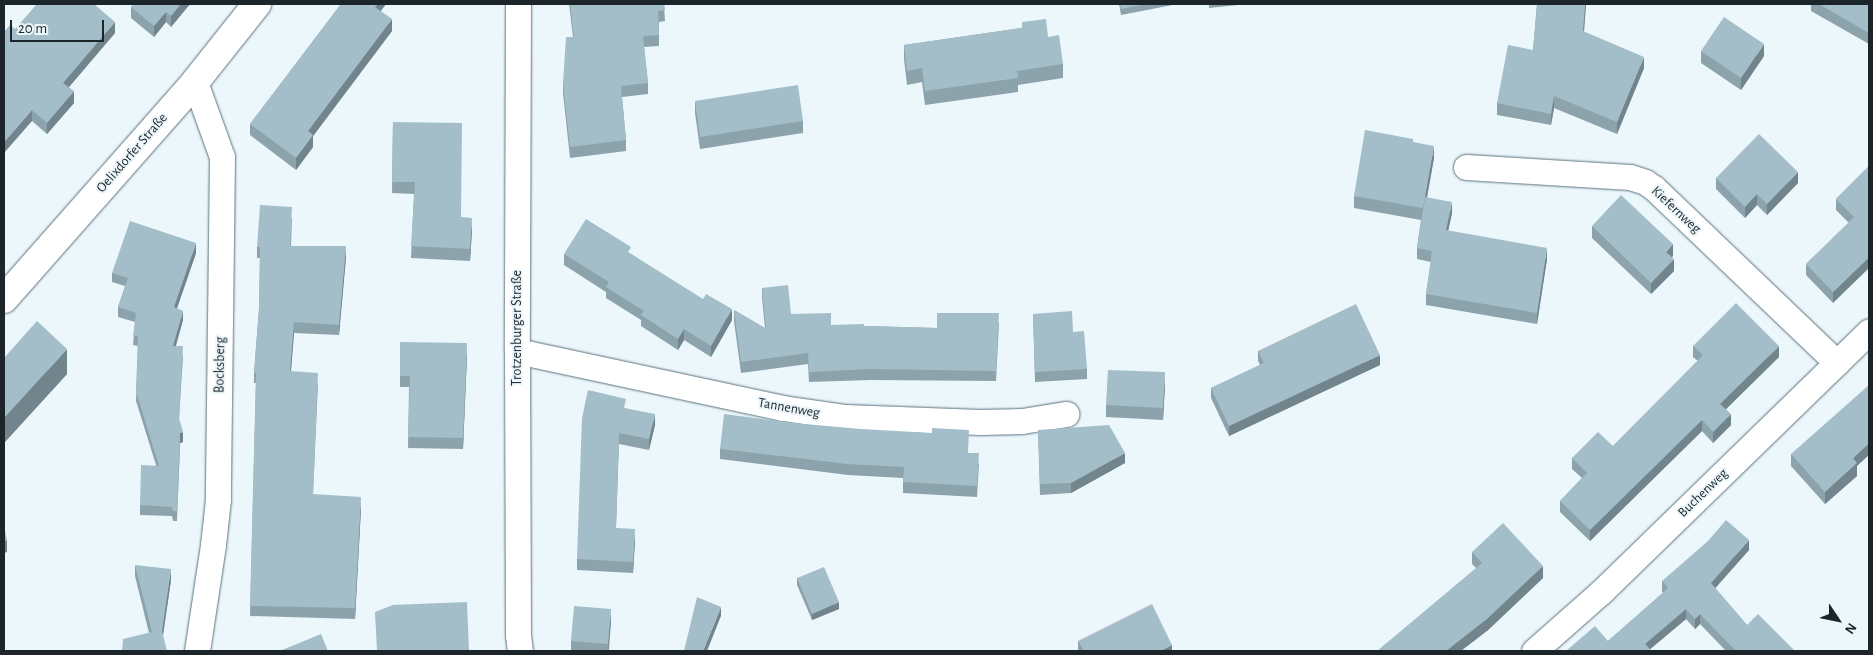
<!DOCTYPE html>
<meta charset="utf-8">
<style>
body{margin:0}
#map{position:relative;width:1873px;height:655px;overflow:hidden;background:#ecf7fc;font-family:"Alegreya Sans",sans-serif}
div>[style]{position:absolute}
.roads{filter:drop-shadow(0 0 1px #59727c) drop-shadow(0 0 1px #59727c)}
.minor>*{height:25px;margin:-12.5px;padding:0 12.5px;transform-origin:12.5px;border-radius:12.5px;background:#fff}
.tertiary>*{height:28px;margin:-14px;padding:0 14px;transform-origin:14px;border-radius:14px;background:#fff}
.wall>*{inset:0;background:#8ca3ac}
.shaded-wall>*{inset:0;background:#72858c}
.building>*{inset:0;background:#a3bec8}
span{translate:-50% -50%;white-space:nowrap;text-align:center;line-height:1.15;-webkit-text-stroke:4px #ecf7fc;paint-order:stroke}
.street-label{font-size:14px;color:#1c262a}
.frame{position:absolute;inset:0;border:5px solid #1c262a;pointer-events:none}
.north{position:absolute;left:1813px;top:595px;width:50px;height:50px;-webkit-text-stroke:4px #ecf7fc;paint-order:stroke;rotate:124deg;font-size:14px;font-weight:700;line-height:20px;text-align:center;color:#1c262a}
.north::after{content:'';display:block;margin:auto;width:18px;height:22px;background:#1c262a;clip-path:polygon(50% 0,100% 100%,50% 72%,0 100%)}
.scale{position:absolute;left:10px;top:20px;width:94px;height:22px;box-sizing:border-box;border:2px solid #1c262a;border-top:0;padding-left:6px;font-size:15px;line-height:18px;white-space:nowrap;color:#1c262a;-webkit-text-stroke:4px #ecf7fc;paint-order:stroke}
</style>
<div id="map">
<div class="roads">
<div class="minor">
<i style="left:518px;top:4px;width:347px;rotate:90.2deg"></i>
<i style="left:517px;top:351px;width:284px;rotate:89.8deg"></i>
<i style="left:518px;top:635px;width:16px;rotate:83deg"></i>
<i style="left:195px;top:82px;width:80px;rotate:70.2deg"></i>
<i style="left:222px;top:157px;width:342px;rotate:90.7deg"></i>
<i style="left:218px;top:499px;width:46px;rotate:96.2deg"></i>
<i style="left:213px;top:545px;width:107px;rotate:98.6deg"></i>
<i style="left:1466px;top:167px;width:164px;rotate:3.5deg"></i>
<i style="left:1630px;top:177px;width:16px;rotate:18deg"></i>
<i style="left:1645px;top:182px;width:11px;rotate:34deg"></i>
<i style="left:1654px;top:188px;width:253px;rotate:43.7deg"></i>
<i style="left:517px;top:351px;width:272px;rotate:12.1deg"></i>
<i style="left:783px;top:408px;width:63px;rotate:8.3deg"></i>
<i style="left:845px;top:417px;width:135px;rotate:2.1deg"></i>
<i style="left:980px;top:422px;width:42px;rotate:-1.4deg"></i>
<i style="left:1022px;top:421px;width:45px;rotate:-9deg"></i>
<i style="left:1534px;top:651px;width:89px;rotate:-41.4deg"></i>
<i style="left:1601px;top:592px;width:374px;rotate:-44.2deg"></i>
</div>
<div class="tertiary">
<i style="left:4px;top:299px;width:289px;rotate:-48.6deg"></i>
<i style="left:195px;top:82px;width:100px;rotate:-51.5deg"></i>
</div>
</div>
<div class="wall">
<i style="clip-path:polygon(134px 4px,190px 4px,171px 27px,166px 22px,154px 37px,131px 18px,131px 7px)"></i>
<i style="clip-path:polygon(341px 4px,386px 4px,381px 11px,392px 31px,313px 135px,313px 147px,296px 170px,250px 135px,250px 124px)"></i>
<i style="clip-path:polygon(569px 4px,664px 4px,665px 21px,659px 22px,659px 46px,644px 47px,648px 83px,648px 94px,622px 97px,626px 140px,626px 151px,570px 158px,563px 93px,563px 83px,573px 37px)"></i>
<i style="clip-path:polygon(1119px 4px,1178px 4px,1121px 15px)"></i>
<i style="clip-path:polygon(1209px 4px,1238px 4px,1238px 5px,1209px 8px)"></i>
<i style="clip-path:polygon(1537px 4px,1586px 4px,1584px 32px,1644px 68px,1617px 134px,1554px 108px,1551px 125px,1497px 115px,1497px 103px,1533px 50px)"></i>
<i style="clip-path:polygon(1811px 4px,1869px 4px,1869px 44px,1811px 11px)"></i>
<i style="clip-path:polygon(1022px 22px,1048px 37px,1063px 64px,1063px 78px,1018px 85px,1018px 92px,925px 105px,922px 82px,907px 85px,904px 59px,904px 45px,1022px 28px)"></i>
<i style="clip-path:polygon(15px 29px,115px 33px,69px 87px,74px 103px,47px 134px,32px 121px)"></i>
<i style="clip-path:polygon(1701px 51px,1764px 56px,1741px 90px,1701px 63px)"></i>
<i style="clip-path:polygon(695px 101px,803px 121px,803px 133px,700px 149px,695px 113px)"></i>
<i style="clip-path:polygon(393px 122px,461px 217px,472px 230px,470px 261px,411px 258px,414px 194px,392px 193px)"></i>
<i style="clip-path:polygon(1413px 142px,1434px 158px,1427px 197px,1452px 213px,1448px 231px,1547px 259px,1537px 324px,1426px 305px,1426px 294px,1431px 262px,1417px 259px,1417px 248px,1421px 220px,1354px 208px,1354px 196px)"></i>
<i style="clip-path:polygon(1869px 166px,1833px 303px,1806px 275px,1806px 264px,1849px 223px,1836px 210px,1836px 199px)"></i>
<i style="clip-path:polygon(1716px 178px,1798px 183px,1767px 215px,1757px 205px,1745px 218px,1716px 189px)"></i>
<i style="clip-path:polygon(292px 218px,291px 246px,346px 257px,339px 335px,294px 333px,291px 371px,318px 384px,313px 494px,361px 508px,355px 619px,250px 616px,256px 383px,254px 383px,254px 373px,259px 309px,260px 258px,257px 258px,257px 247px)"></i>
<i style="clip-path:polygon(1592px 226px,1673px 256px,1672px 257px,1674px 271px,1651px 294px,1592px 238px)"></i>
<i style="clip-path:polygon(196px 253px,177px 308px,183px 320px,176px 346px,183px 356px,179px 420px,183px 442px,180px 443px,177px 521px,173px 521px,172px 516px,140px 515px,140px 505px,156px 465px,136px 401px,138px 346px,133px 345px,135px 322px,118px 317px,118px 307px,125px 286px,112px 282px,112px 273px)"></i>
<i style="clip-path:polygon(564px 254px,631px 254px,732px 320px,711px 357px,684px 340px,678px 350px,641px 326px,641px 320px,606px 298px,606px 292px,564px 265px)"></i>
<i style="clip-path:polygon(762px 288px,791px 314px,831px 325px,937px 328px,999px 323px,996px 381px,871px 380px,809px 382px,808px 364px,741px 373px,734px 321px,734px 310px,765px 328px,762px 298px)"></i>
<i style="clip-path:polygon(1033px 314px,1073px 332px,1087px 369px,1087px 379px,1035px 382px)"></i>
<i style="clip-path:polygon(400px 342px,467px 354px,463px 449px,408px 448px,409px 387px,400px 387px)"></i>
<i style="clip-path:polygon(1693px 346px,1779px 357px,1726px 409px,1731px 425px,1713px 443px,1702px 431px,1590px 541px,1560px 512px,1560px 501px,1582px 478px,1572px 469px,1572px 458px,1613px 446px,1698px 361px,1693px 357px)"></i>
<i style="clip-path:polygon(1258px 351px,1380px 365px,1229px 436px,1211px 398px,1211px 388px,1260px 365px,1258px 361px)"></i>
<i style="clip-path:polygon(4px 358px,67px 374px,4px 443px)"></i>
<i style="clip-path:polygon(1165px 385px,1163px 420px,1106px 417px,1106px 405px)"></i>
<i style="clip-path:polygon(626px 408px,655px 425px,649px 450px,619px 444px,616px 528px,635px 540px,633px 573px,577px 570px,577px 559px)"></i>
<i style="clip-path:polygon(1038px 430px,1125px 463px,1071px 493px,1040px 495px)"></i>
<i style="clip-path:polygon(720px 449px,968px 453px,979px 464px,977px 497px,903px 493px,903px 478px,848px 475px,720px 459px)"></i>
<i style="clip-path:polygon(1791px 454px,1857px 466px,1857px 476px,1825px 504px,1791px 466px)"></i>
<i style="clip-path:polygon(1749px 550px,1715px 588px,1747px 625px,1795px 651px,1726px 651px,1700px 624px,1695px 629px,1686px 619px,1650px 649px,1608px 641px,1663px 593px,1662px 591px,1662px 581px)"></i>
<i style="clip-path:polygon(1472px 552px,1543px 578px,1487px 631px,1476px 568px,1472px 564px)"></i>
<i style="clip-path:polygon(135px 565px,171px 580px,163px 635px,149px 633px,135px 576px)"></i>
<i style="clip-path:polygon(797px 578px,839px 609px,812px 620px,797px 585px)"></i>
<i style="clip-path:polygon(611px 621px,609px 651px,571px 651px,571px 641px)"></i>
<i style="clip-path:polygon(1078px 641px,1172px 651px,1078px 651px)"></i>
</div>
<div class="shaded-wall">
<i style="clip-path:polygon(181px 4px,190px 4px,171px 27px,171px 16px)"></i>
<i style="clip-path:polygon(378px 4px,386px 4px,375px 18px,375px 7px)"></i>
<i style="clip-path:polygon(1585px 4px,1586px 4px,1583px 43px,1583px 31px)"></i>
<i style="clip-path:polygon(166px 12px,166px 22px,154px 37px,154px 26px)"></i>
<i style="clip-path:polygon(392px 19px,392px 31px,308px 143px,308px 131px)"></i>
<i style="clip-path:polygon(115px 22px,115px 33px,63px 94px,63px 83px)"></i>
<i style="clip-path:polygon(1764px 44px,1764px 56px,1741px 90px,1741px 78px)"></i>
<i style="clip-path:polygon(1644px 57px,1644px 68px,1617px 134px,1617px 122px)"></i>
<i style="clip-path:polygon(74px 91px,74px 103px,47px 134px,47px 123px)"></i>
<i style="clip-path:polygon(1554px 96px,1554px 108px,1551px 125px,1551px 114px)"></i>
<i style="clip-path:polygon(32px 110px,32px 121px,4px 153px,4px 142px)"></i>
<i style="clip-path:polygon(313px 135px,313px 147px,296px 170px,296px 158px)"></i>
<i style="clip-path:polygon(1434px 146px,1434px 158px,1423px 220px,1423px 208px)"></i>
<i style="clip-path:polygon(1798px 172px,1798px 183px,1767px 215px,1767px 204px)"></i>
<i style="clip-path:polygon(1757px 194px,1757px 205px,1745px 218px,1745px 207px)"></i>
<i style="clip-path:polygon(1452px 202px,1452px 213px,1446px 241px,1446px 230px)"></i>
<i style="clip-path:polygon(472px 218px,472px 230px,470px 261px,470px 249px)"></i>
<i style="clip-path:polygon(196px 243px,196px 253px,174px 317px,174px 307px)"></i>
<i style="clip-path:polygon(1673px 244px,1673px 256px,1666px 263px,1666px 252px)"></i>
<i style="clip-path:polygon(346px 246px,346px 257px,339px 335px,339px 325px)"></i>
<i style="clip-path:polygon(1547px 248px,1547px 259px,1537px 324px,1537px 313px)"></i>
<i style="clip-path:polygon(1869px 257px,1869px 268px,1833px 303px,1833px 292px)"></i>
<i style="clip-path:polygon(1674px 259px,1674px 271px,1651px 294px,1651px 283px)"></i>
<i style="clip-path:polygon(732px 309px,732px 320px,711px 357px,711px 346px)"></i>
<i style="clip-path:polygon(183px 311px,183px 320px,173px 355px,173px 346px)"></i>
<i style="clip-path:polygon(294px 322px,294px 333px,290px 382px,290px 371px)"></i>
<i style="clip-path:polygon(684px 329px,684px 340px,678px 350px,678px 339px)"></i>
<i style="clip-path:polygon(467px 343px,467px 354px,463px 449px,463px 438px)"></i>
<i style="clip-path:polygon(1779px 346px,1779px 357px,1720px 415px,1720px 404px)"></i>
<i style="clip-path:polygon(67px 349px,67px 374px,4px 443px,4px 418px)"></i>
<i style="clip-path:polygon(1380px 355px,1380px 365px,1229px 436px,1229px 426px)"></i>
<i style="clip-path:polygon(1165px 372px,1165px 385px,1163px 420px,1163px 408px)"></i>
<i style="clip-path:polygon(655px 414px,655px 425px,649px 450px,649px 439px)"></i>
<i style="clip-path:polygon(1731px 414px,1731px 425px,1713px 443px,1713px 432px)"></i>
<i style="clip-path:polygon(1702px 420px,1702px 431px,1590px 541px,1590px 530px)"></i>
<i style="clip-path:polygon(183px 432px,183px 442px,180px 443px,177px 521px,180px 433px)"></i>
<i style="clip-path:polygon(1869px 443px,1869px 455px,1857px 466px,1857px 476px,1825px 504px,1825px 492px,1853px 458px)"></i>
<i style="clip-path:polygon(1125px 453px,1125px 463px,1071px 493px,1071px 483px)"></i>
<i style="clip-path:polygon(361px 497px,361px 508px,355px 619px,355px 608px)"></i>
<i style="clip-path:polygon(635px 529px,635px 540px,633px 573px,633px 562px)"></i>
<i style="clip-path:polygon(7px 540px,7px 552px,4px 553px,4px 541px)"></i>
<i style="clip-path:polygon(1749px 540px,1749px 550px,1711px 593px,1711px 583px)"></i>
<i style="clip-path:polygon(1543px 566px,1543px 578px,1487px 631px,1461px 651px,1446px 651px)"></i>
<i style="clip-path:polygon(171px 569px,171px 580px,162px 642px,162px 631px)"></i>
<i style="clip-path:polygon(839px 602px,839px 609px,812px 620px,812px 614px)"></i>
<i style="clip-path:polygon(721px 607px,721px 616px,707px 651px,703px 651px)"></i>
<i style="clip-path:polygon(611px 609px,611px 621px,608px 651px,608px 644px)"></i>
<i style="clip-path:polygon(1686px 609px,1686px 619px,1648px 651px,1645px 644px)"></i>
<i style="clip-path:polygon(1700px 614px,1700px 624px,1695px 629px,1695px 619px)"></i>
<i style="clip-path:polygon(1172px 645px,1172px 651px,1160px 651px)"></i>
</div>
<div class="building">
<i style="clip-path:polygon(37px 4px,94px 4px,115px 22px,63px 83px,74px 91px,47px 123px,32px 110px,4px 142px,4px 32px,10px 25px,15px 29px)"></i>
<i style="clip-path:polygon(134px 4px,181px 4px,171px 16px,166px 12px,154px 26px,131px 7px)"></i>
<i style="clip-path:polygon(341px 4px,378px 4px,375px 7px,392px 19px,308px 131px,313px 135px,296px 158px,250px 124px)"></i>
<i style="clip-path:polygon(570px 4px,664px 4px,665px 10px,658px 11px,659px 35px,643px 36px,648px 83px,621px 86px,626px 140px,570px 147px,563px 83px,566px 37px,574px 37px)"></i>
<i style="clip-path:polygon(1120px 4px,1147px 4px,1121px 9px)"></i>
<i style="clip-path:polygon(1537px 4px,1585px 4px,1583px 31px,1644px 57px,1617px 122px,1554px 96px,1551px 114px,1497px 103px,1508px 45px,1533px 50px)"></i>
<i style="clip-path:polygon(1819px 4px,1869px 4px,1869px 33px)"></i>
<i style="clip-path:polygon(1724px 17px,1764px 44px,1741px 78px,1701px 51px)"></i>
<i style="clip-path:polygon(1046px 19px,1048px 37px,1059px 35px,1063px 64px,1017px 71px,1018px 78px,925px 91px,922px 68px,907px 71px,904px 45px,1022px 28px,1022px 22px)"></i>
<i style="clip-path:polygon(798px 85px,803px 121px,700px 137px,695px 101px)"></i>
<i style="clip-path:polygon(393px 122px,462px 123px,461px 217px,472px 218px,470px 249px,411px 246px,415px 182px,392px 182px)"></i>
<i style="clip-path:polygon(1365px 130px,1413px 139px,1413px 142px,1434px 146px,1423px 208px,1354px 196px)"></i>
<i style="clip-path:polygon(1759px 134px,1798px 172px,1767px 204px,1757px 194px,1745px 207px,1716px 178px)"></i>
<i style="clip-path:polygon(1869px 166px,1869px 257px,1833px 292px,1806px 264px,1854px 217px,1836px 199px)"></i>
<i style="clip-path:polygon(1621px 195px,1673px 244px,1666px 252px,1674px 259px,1651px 283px,1592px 226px)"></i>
<i style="clip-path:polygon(1425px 197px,1452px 202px,1446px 230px,1547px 248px,1537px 313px,1426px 294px,1432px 251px,1417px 248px)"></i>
<i style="clip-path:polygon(260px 205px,292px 207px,290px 246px,346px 246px,339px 325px,294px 322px,290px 371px,318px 373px,313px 494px,361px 497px,355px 608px,250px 606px,256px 373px,254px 373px,259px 309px,260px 247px,257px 247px)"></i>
<i style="clip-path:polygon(586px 219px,631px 247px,628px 252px,703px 299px,706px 294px,732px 309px,711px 346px,684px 329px,678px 339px,641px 315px,644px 311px,606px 287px,609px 282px,564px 254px)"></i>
<i style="clip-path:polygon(130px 221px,196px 243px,174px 307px,183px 311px,173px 346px,183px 346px,179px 418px,183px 432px,180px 433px,177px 511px,173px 511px,172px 507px,140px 505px,141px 465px,159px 466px,136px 391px,138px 336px,133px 336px,136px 313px,118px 307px,128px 278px,112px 273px)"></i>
<i style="clip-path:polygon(788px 285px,791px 314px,831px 313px,831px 325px,864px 324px,864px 326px,937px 328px,937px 313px,999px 313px,996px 371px,871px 369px,809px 372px,808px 353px,741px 362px,734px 310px,766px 329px,762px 288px)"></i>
<i style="clip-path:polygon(1736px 303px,1779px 346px,1720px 404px,1731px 414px,1713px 432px,1702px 420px,1590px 530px,1560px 501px,1587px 473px,1572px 458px,1598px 432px,1613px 446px,1703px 355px,1693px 346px)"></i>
<i style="clip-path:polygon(1356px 304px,1380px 355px,1229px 426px,1211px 388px,1264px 363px,1258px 351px)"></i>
<i style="clip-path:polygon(1072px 311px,1073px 332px,1084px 331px,1087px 369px,1035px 372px,1033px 314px)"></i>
<i style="clip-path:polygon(37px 321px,67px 349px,4px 418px,4px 358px)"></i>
<i style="clip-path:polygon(400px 342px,467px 343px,463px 438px,408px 437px,410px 376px,400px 376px)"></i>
<i style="clip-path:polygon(1108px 370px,1165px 372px,1163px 408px,1106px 405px)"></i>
<i style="clip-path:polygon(1869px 385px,1869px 443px,1853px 458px,1857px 463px,1825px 492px,1791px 454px)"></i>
<i style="clip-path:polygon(588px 390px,626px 399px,624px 408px,655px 414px,649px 439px,619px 433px,616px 528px,635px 529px,633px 562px,577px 559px,582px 418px)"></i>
<i style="clip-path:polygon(724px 414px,793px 423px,861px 429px,932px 433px,932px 428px,969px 430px,968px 453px,979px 453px,977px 486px,903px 482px,904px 467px,848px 464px,720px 449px)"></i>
<i style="clip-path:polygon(1109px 425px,1125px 453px,1071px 483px,1040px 484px,1038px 430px)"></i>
<i style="clip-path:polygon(1726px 520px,1749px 540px,1711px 583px,1747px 625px,1758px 614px,1795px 651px,1736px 651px,1700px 614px,1695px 619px,1686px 609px,1645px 644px,1652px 651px,1566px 651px,1595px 626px,1608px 641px,1668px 588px,1662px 581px,1708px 541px)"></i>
<i style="clip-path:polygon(1503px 523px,1543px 566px,1487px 619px,1446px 651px,1377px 651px,1482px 563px,1472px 552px)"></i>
<i style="clip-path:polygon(4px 526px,7px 540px,4px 541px)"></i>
<i style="clip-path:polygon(135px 565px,171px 569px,162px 631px,167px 651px,122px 651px,123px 639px,152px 632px)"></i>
<i style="clip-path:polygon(824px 567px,839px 602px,812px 614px,797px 578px)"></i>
<i style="clip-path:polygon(697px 597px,721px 607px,703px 651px,684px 651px)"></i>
<i style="clip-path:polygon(467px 602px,469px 651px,377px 651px,375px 612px,393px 605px)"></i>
<i style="clip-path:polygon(1152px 604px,1172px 645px,1160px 651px,1084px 651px,1078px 641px)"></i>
<i style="clip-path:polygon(574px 606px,611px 609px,608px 644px,571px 641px)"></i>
<i style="clip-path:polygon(321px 634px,328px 651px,282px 651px,282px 650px)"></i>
</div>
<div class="street-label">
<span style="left:132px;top:153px;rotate:-49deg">Oelixdorfer Straße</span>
<span style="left:1676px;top:210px;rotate:43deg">Kiefernweg</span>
<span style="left:517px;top:328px;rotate:-90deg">Trotzenburger Straße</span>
<span style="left:220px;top:365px;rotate:-89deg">Bocksberg</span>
<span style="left:789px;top:408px;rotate:10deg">Tannenweg</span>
<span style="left:1703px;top:493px;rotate:-44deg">Buchenweg</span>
</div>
<div class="frame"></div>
<div class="north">N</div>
<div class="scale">20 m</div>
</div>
